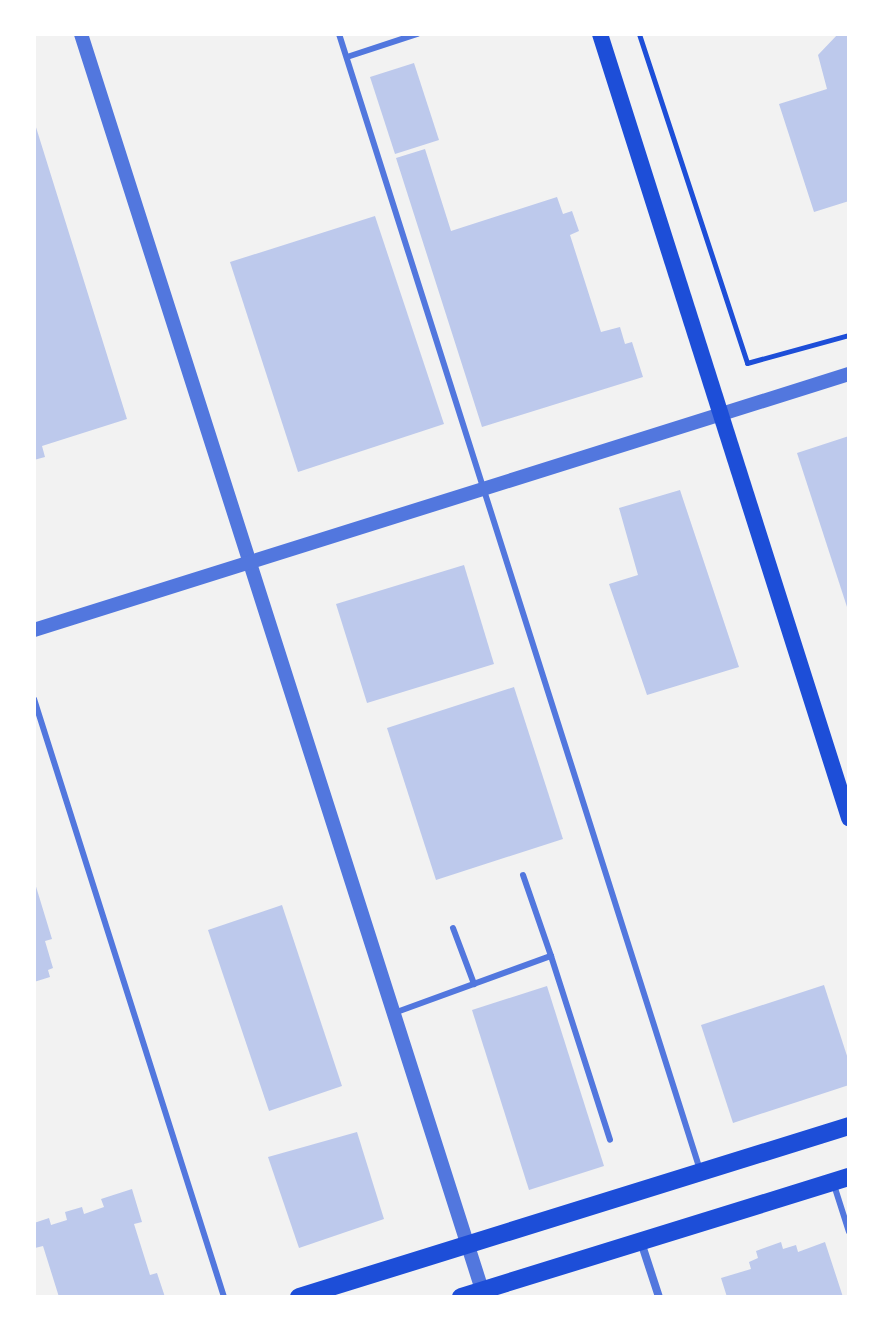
<!DOCTYPE html>
<style>
body{margin:0}
#map{position:relative;width:883px;height:1331px;overflow:hidden;background:#f2f2f2;font-family:"Times New Roman",serif}
div>[style]{position:absolute}
.building>*{inset:0;background:#bdc9ec}
.path>*{height:5px;margin:-2.5px;padding:0 2.5px;transform-origin:2.5px;border-radius:2.5px;background:#1d4ed8}
.service>*{height:6px;margin:-3px;padding:0 3px;transform-origin:3px;border-radius:3px;background:#5277de}
.minor>*{height:8px;margin:-4px;padding:0 4px;transform-origin:4px;border-radius:4px;background:#5277de}
.tertiary>*{height:14px;margin:-7px;padding:0 7px;transform-origin:7px;border-radius:7px;background:#5277de}
.secondary>*{height:16px;margin:-8px;padding:0 8px;transform-origin:8px;border-radius:8px;background:#1d4ed8}
.primary>*{height:18px;margin:-9px;padding:0 9px;transform-origin:9px;border-radius:9px;background:#1d4ed8}
span{translate:-50% -50%;white-space:nowrap;text-align:center;line-height:1.15;-webkit-text-stroke:7px #fff;paint-order:stroke}
.frame{position:absolute;inset:0;border:36px solid #fff;pointer-events:none}
</style>
<div id="map">
<div class="building">
<i style="clip-path:polygon(838px 34px,849px 34px,849px 201px,814px 212px,779px 104px,827px 89px,818px 55px)"></i>
<i style="clip-path:polygon(414px 63px,439px 140px,395px 154px,370px 77px)"></i>
<i style="clip-path:polygon(35px 124px,127px 419px,42px 446px,45px 457px,34px 460px)"></i>
<i style="clip-path:polygon(425px 149px,451px 231px,557px 197px,563px 214px,572px 211px,579px 231px,570px 235px,601px 332px,620px 327px,625px 344px,632px 342px,643px 377px,482px 427px,396px 158px)"></i>
<i style="clip-path:polygon(375px 216px,444px 424px,298px 472px,230px 262px)"></i>
<i style="clip-path:polygon(849px 436px,849px 610px,848px 610px,797px 453px)"></i>
<i style="clip-path:polygon(680px 490px,739px 667px,647px 695px,609px 584px,638px 575px,619px 508px)"></i>
<i style="clip-path:polygon(464px 565px,494px 664px,367px 703px,336px 604px)"></i>
<i style="clip-path:polygon(514px 687px,563px 839px,436px 880px,387px 728px)"></i>
<i style="clip-path:polygon(34px 880px,52px 939px,45px 941px,53px 968px,48px 970px,50px 977px,34px 982px)"></i>
<i style="clip-path:polygon(282px 905px,342px 1086px,269px 1111px,208px 930px)"></i>
<i style="clip-path:polygon(824px 985px,849px 1062px,849px 1085px,733px 1123px,701px 1025px)"></i>
<i style="clip-path:polygon(547px 986px,604px 1166px,529px 1190px,472px 1010px)"></i>
<i style="clip-path:polygon(357px 1132px,384px 1219px,299px 1248px,268px 1157px)"></i>
<i style="clip-path:polygon(132px 1189px,142px 1222px,134px 1224px,150px 1275px,157px 1273px,165px 1297px,59px 1297px,43px 1246px,35px 1248px,34px 1223px,49px 1218px,51px 1225px,67px 1220px,65px 1212px,82px 1207px,84px 1214px,104px 1207px,101px 1199px)"></i>
<i style="clip-path:polygon(781px 1242px,783px 1249px,796px 1245px,798px 1252px,825px 1242px,843px 1297px,727px 1297px,721px 1278px,751px 1269px,749px 1262px,758px 1258px,756px 1251px)"></i>
</div>
<div class="path">
<i style="left:639px;top:34px;width:346px;rotate:71.8deg"></i>
<i style="left:747px;top:363px;width:106px;rotate:-15.4deg"></i>
</div>
<div class="service">
<i style="left:339px;top:34px;width:1192px;rotate:72.37deg"></i>
<i style="left:347px;top:57px;width:74px;rotate:-18.2deg"></i>
<i style="left:34px;top:699px;width:627px;rotate:72.37deg"></i>
<i style="left:523px;top:875px;width:86px;rotate:70.9deg"></i>
<i style="left:453px;top:928px;width:60px;rotate:69.4deg"></i>
<i style="left:394px;top:1013px;width:167px;rotate:-20deg"></i>
<i style="left:551px;top:956px;width:193px;rotate:72.2deg"></i>
<i style="left:834px;top:1185px;width:49px;rotate:72.3deg"></i>
</div>
<div class="minor">
<i style="left:641px;top:1242px;width:58px;rotate:71.9deg"></i>
</div>
<div class="tertiary">
<i style="left:81px;top:34px;width:1318px;rotate:72.29deg"></i>
<i style="left:34px;top:630px;width:854px;rotate:-17.44deg"></i>
</div>
<div class="secondary">
<i style="left:600px;top:34px;width:823px;rotate:72.38deg"></i>
</div>
<div class="primary">
<i style="left:299px;top:1297px;width:576px;rotate:-17.27deg"></i>
<i style="left:461px;top:1297px;width:406px;rotate:-17.2deg"></i>
</div>
<div class="frame"></div>
</div>
